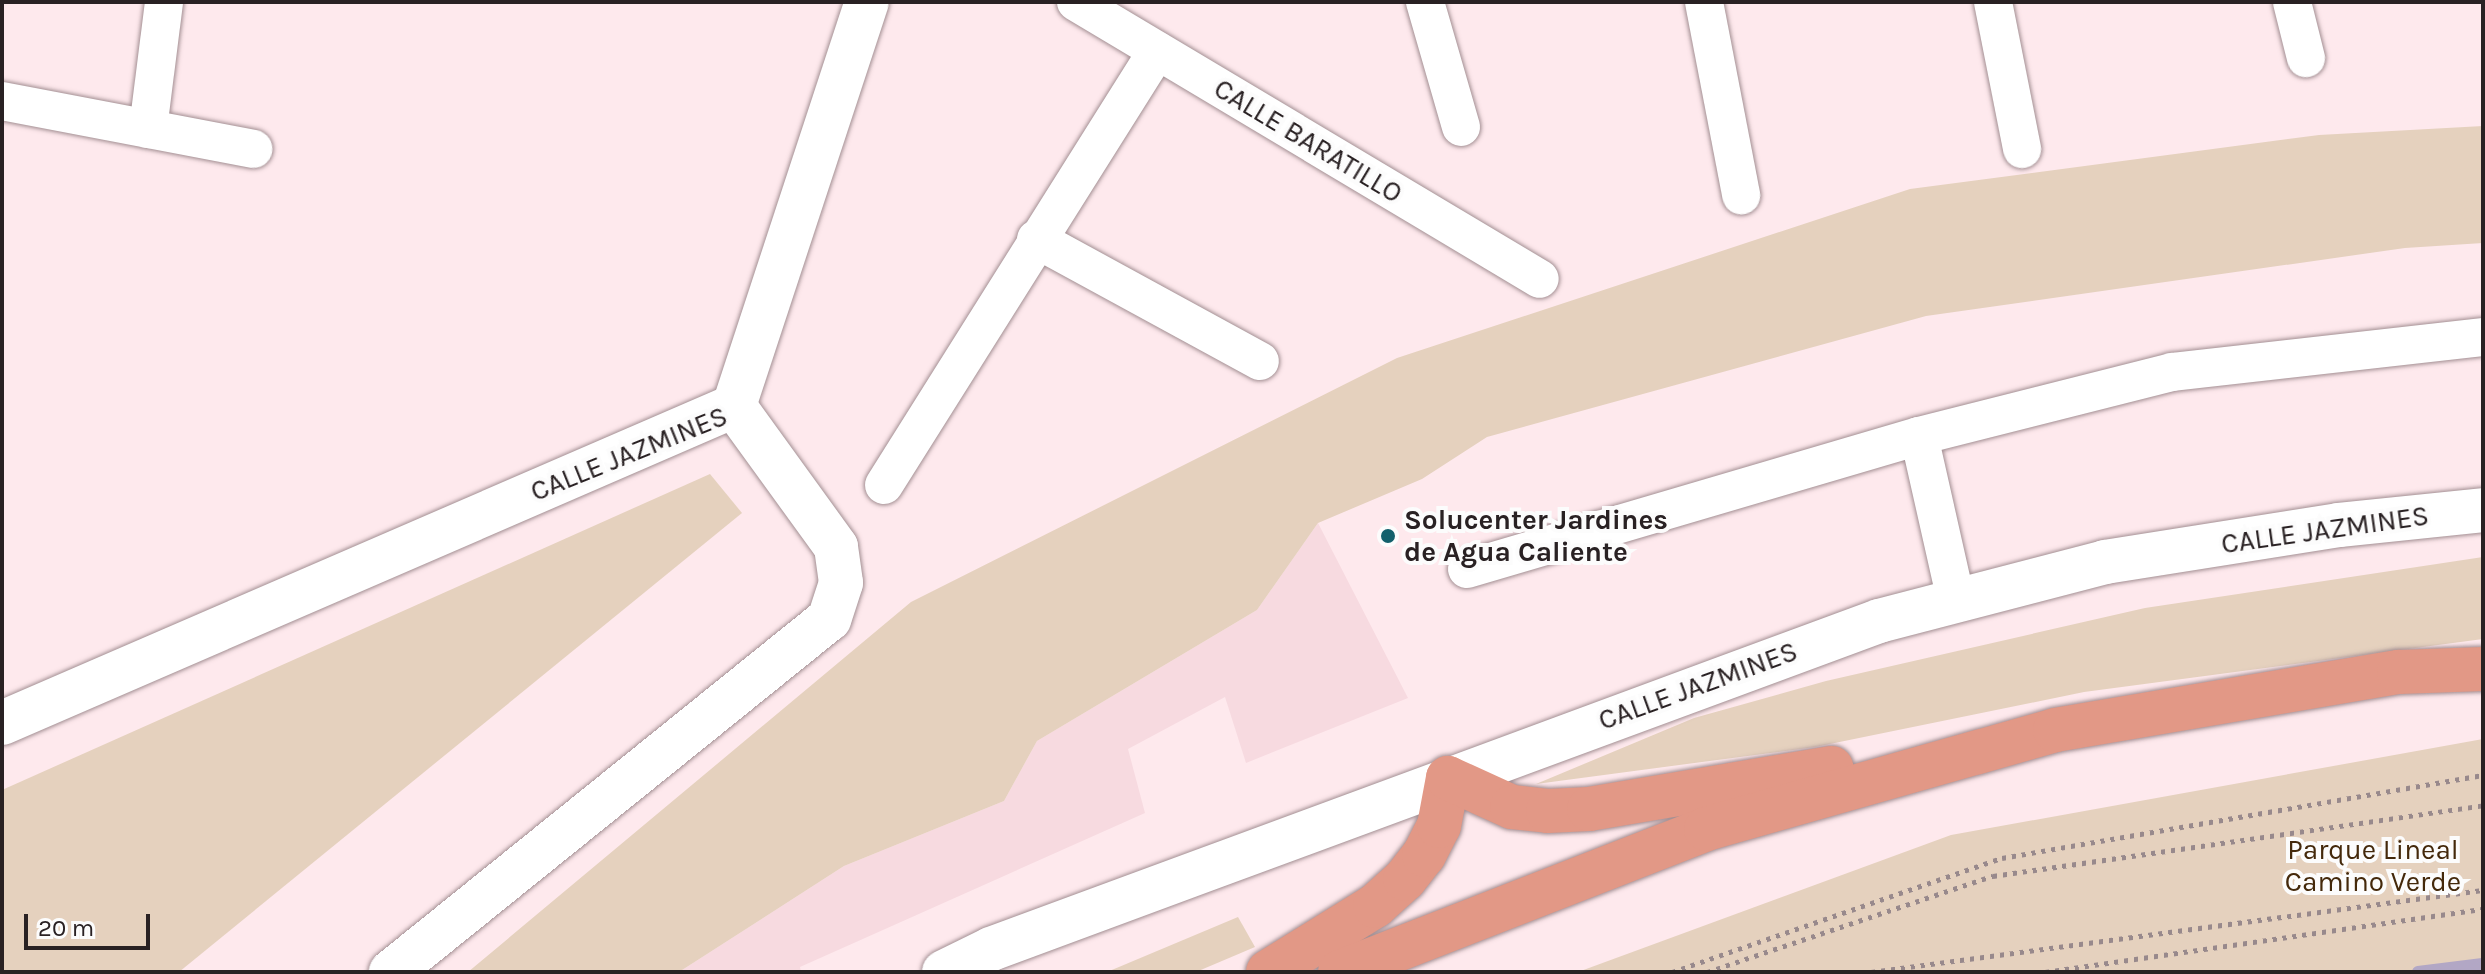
<!DOCTYPE html>
<style>
body{margin:0}
#map{position:relative;width:2485px;height:974px;overflow:hidden;background:#fee9ed;font-family:Karla,sans-serif}
div>[style]{position:absolute}
.built>*{inset:0;background:#f7dae0}
.green>*{inset:0;background:#e5d1be}
.stream>*{height:12px;margin:-6px;padding:0 6px;transform-origin:6px;border-radius:6px;background:#b2a7c5}
.path>*{height:5px;margin-top:-2.5px;transform-origin:0;background:repeating-linear-gradient(90deg,#98898c 0 4px,transparent 0 10px)}
.roads{filter:drop-shadow(0 0 2px #a38f93) drop-shadow(0 0 2px #a38f93)}
.minor>*{height:38px;margin:-19px;padding:0 19px;transform-origin:19px;border-radius:19px;background:#fff}
.tertiary>*{height:44px;margin:-22px;padding:0 22px;transform-origin:22px;border-radius:22px;background:#fff}
.trunk>*{height:44px;margin:-22px;padding:0 22px;transform-origin:22px;border-radius:22px;background:#e29886}
.dots>*{width:22px;height:22px;translate:-50% -50%;box-sizing:border-box;border:4px solid #fcfcfc;border-radius:50%}
span{translate:-50% -50%;white-space:nowrap;text-align:center;line-height:1.15;-webkit-text-stroke:8px #fcfcfc;paint-order:stroke}
.street-label{font-size:28px;color:#292123}
.poi-label{font-size:28px;color:#292123;font-weight:700}
.left{translate:0 -50%;text-align:left}
.park-label{font-size:28px;color:#44290b}
.frame{position:absolute;inset:0;border:4px solid #292123;pointer-events:none}
.scale{position:absolute;left:24px;top:914px;width:126px;height:36px;box-sizing:border-box;border:4px solid #292123;border-top:0;padding-left:10px;font-size:24px;line-height:28px;white-space:nowrap;color:#292123;-webkit-text-stroke:6px #fcfcfc;paint-order:stroke}
</style>
<div id="map">
<div class="built">
<i style="clip-path:polygon(1318px 523px,1408px 698px,1246px 763px,1225px 697px,1128px 749px,1145px 813px,800px 967px,801px 972px,679px 972px,844px 866px,1004px 801px,1037px 741px,1257px 610px)"></i>
</div>
<div class="green">
<i style="clip-path:polygon(2483px 126px,2483px 243px,2405px 248px,1926px 316px,1487px 437px,1422px 479px,1318px 523px,1257px 610px,1037px 741px,1004px 801px,844px 866px,679px 972px,468px 972px,911px 602px,1397px 358px,1910px 189px,2319px 135px)"></i>
<i style="clip-path:polygon(710px 474px,742px 513px,179px 972px,2px 972px,2px 790px)"></i>
<i style="clip-path:polygon(2483px 557px,2483px 639px,2084px 692px,1815px 747px,1536px 784px,1694px 718px,1826px 681px,2145px 608px)"></i>
<i style="clip-path:polygon(2483px 739px,2483px 972px,1578px 972px,1951px 835px)"></i>
<i style="clip-path:polygon(1238px 917px,1255px 947px,1196px 972px,1107px 972px)"></i>
</div>
<div class="stream">
<i style="left:2418px;top:972px;width:65px;rotate:-7deg"></i>
</div>
<div class="path">
<i style="left:1672px;top:972px;width:349px;rotate:-19.1deg"></i>
<i style="left:2002px;top:858px;width:488px;rotate:-9.8deg"></i>
<i style="left:1707px;top:972px;width:302px;rotate:-18.6deg"></i>
<i style="left:1993px;top:876px;width:495px;rotate:-8.2deg"></i>
<i style="left:1871px;top:972px;width:617px;rotate:-7.63deg"></i>
<i style="left:2045px;top:972px;width:443px;rotate:-8.2deg"></i>
</div>
<div class="roads">
<div class="minor">
<i style="left:1076px;top:2px;width:540px;rotate:30.84deg"></i>
<i style="left:1425px;top:2px;width:130px;rotate:73.9deg"></i>
<i style="left:1704px;top:2px;width:197px;rotate:79.1deg"></i>
<i style="left:1993px;top:2px;width:150px;rotate:78.8deg"></i>
<i style="left:2292px;top:2px;width:58px;rotate:76deg"></i>
<i style="left:2px;top:101px;width:256px;rotate:10.8deg"></i>
<i style="left:148px;top:129px;width:128px;rotate:-82.8deg"></i>
<i style="left:1036px;top:239px;width:255px;rotate:28.6deg"></i>
<i style="left:1919px;top:436px;width:168px;rotate:77.3deg"></i>
<i style="left:884px;top:485px;width:513px;rotate:-57.83deg"></i>
<i style="left:1467px;top:569px;width:471px;rotate:-16.4deg"></i>
<i style="left:1919px;top:436px;width:261px;rotate:-14.2deg"></i>
<i style="left:2172px;top:372px;width:313px;rotate:-6.4deg"></i>
</div>
<div class="tertiary">
<i style="left:734px;top:406px;width:425px;rotate:-71.8deg"></i>
<i style="left:2px;top:723px;width:798px;rotate:-23.42deg"></i>
<i style="left:734px;top:406px;width:174px;rotate:54.1deg"></i>
<i style="left:836px;top:547px;width:36px;rotate:82deg"></i>
<i style="left:841px;top:583px;width:38px;rotate:108deg"></i>
<i style="left:829px;top:619px;width:563px;rotate:141.13deg"></i>
<i style="left:944px;top:972px;width:52px;rotate:-26.1deg"></i>
<i style="left:991px;top:949px;width:947px;rotate:-20.27deg"></i>
<i style="left:1879px;top:621px;width:234px;rotate:-14.6deg"></i>
<i style="left:2105px;top:562px;width:237px;rotate:-9deg"></i>
<i style="left:2339px;top:525px;width:145px;rotate:-5.9deg"></i>
</div>
<div class="trunk">
<i style="left:1268px;top:972px;width:126px;rotate:-31.7deg"></i>
<i style="left:1375px;top:906px;width:40px;rotate:-42deg"></i>
<i style="left:1405px;top:879px;width:31px;rotate:-52deg"></i>
<i style="left:1424px;top:855px;width:33px;rotate:-63deg"></i>
<i style="left:1439px;top:826px;width:49px;rotate:-79.4deg"></i>
<i style="left:1448px;top:778px;width:70px;rotate:24.4deg"></i>
<i style="left:1512px;top:807px;width:36px;rotate:6deg"></i>
<i style="left:1548px;top:811px;width:41px;rotate:-2.8deg"></i>
<i style="left:1589px;top:809px;width:246px;rotate:-9.6deg"></i>
<i style="left:1340px;top:972px;width:393px;rotate:-21.3deg"></i>
<i style="left:1706px;top:829px;width:363px;rotate:-15.8deg"></i>
<i style="left:2055px;top:730px;width:349px;rotate:-9.6deg"></i>
<i style="left:2399px;top:672px;width:84px;rotate:-2deg"></i>
</div>
</div>
<div class="dots">
<i style="left:1388px;top:536px;background:#13606c"></i>
</div>
<div class="street-label">
<span style="left:1308px;top:141px;rotate:31deg">CALLE BARATILLO</span>
<span style="left:629px;top:454px;rotate:-22deg">CALLE JAZMINES</span>
<span style="left:2325px;top:530px;rotate:-8deg">CALLE JAZMINES</span>
<span style="left:1698px;top:686px;rotate:-20deg">CALLE JAZMINES</span>
</div>
<div class="poi-label">
<span class="left" style="left:1404px;top:536px">Solucenter Jardines<br>de Agua Caliente</span>
</div>
<div class="park-label">
<span style="left:2373px;top:866px">Parque Lineal<br>Camino Verde</span>
</div>
<div class="frame"></div>
<div class="scale">20 m</div>
</div>
